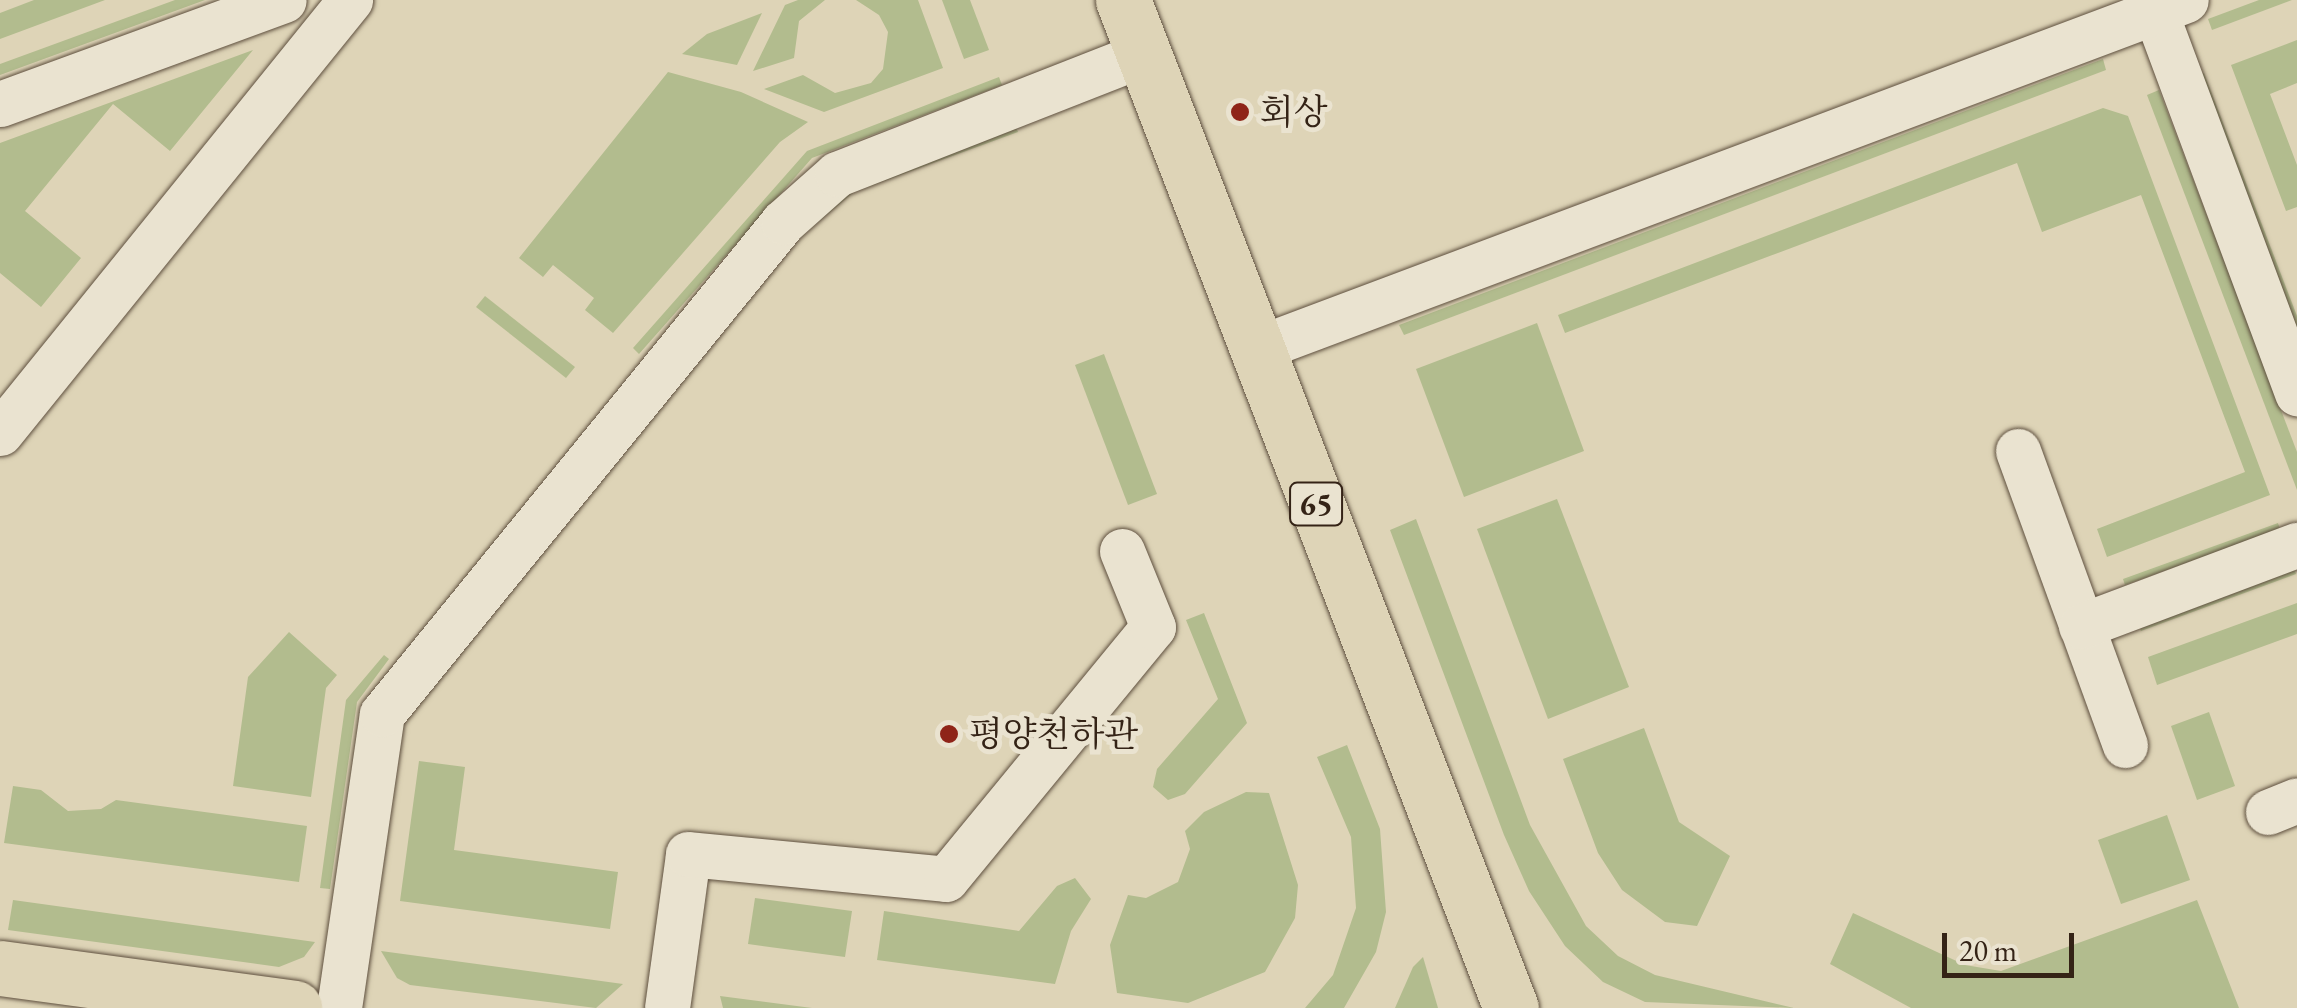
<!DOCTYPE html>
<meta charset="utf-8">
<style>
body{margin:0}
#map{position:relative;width:2297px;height:1008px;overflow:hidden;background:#ded4b7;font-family:"EB Garamond","Noto Serif KR",serif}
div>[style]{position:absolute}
.green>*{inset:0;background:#b2bc8e}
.roads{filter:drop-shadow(0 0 2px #5e4f3e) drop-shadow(0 0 2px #5e4f3e)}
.minor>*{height:45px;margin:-22.5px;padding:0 22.5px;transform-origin:22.5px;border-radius:22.5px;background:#eae3d0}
.major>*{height:55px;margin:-27.5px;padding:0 27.5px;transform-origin:27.5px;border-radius:27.5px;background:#ded4b7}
.dots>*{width:28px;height:28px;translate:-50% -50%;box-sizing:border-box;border:5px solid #eae3d0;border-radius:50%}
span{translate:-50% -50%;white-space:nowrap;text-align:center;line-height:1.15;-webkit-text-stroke:10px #eae3d0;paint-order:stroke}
.shield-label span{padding:2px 8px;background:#eae3d0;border:2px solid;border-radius:8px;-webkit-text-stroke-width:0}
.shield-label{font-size:32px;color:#342316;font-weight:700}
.poi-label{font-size:35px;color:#342316}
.left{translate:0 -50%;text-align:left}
.scale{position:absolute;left:1942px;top:933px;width:132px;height:45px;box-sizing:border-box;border:5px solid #342316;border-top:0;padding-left:12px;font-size:30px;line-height:35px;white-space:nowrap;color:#342316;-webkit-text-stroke:8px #eae3d0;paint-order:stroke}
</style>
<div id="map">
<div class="green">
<i style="clip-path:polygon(34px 0,105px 0,0 39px,0 13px)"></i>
<i style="clip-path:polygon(175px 0,205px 0,0 75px,0 64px)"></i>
<i style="clip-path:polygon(798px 0,825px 0,799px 21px,794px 58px,753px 71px,785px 5px)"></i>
<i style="clip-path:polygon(856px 0,918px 0,943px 68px,824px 112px,764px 89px,803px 75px,835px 93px,871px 83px,883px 69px,888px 32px,879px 15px)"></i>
<i style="clip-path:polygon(942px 0,970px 0,989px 50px,964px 59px)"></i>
<i style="clip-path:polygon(2259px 0,2292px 0,2212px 30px,2208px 19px)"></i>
<i style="clip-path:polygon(762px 13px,737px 65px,682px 54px,707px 34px)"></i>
<i style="clip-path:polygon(2297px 40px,2297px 83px,2270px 94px,2297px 165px,2297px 207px,2286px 211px,2231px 65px)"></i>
<i style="clip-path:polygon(253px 50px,170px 151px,113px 104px,25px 211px,81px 258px,41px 307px,0 273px,0 143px)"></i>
<i style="clip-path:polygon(2103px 59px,2106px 70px,1404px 335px,1399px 325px)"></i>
<i style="clip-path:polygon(668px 72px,741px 92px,808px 122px,780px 142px,613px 333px,585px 310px,594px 298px,553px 265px,543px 277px,519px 258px)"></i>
<i style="clip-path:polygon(2204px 73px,2297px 316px,2297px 340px,2196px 76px)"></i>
<i style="clip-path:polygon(999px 77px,1002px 85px,812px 158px,639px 354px,633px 348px,807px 151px)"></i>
<i style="clip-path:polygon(2159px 90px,2297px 452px,2297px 490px,2147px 95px)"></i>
<i style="clip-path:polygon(2103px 108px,2128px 116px,2270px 495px,2107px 557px,2097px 529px,2245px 472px,2141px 195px,2042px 232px,2017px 163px,1565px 333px,1558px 315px)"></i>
<i style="clip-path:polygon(1015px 125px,1018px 132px,854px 192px,799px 238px,843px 190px)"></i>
<i style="clip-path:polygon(485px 296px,575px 367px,566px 378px,476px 307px)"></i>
<i style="clip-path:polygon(1537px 323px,1584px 451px,1464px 497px,1416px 369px)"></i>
<i style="clip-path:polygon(1104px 354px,1157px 494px,1128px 505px,1075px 365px)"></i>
<i style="clip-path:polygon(1557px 499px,1629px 687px,1548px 719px,1477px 529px)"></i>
<i style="clip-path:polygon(1416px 519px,1530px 825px,1586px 926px,1618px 956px,1655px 975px,1794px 1008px,1645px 1002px,1603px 982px,1565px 946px,1529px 891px,1504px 835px,1390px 530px)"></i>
<i style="clip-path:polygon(2278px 523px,2280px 529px,2125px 585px,2123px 579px)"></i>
<i style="clip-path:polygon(2294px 568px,2296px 574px,2141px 631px,2138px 624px)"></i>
<i style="clip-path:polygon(2297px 603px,2297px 634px,2157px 685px,2148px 657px)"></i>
<i style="clip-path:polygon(1204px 613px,1247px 723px,1185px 794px,1168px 800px,1153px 787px,1157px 769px,1218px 699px,1186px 620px)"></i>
<i style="clip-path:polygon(289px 632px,337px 675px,326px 688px,311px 797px,233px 786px,248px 677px)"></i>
<i style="clip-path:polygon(384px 655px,389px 659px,357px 702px,330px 889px,320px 888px,346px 700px)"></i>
<i style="clip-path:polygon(2209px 712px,2235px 786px,2197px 800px,2171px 726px)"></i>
<i style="clip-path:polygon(1644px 728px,1679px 822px,1730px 856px,1697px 926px,1665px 922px,1622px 890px,1598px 853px,1563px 759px)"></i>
<i style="clip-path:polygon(1347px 745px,1380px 829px,1386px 912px,1376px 952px,1344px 1008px,1305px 1008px,1333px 975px,1356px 908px,1351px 837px,1317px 757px)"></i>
<i style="clip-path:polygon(419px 761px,465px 767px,454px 850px,618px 872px,610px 929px,400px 901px)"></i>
<i style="clip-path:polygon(13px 786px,41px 790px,68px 811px,101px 809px,116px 800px,307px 826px,299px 882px,4px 843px)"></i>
<i style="clip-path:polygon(1246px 792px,1269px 793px,1298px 885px,1295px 918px,1265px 972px,1188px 1003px,1117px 993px,1110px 945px,1128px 895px,1146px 898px,1178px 882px,1190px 849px,1185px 831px,1204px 812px)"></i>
<i style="clip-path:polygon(2167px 815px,2190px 880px,2121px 904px,2098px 840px)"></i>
<i style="clip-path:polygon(1075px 878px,1091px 899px,1071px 931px,1055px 984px,877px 960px,884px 911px,1019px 931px,1057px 886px)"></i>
<i style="clip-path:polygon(755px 898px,852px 911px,845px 957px,748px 944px)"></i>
<i style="clip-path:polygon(13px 900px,315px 942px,304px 957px,279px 967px,8px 930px)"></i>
<i style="clip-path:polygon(2197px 900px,2239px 1008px,1911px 1008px,1830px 964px,1853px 913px,1965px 965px,2001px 971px)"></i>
<i style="clip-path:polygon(381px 951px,623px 984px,596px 1008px,410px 985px,397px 978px)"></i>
<i style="clip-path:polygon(1423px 957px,1438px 1008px,1395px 1008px,1413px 967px)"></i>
<i style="clip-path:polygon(720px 996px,812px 1008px,723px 1008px)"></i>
</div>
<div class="roads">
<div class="minor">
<i style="left:2155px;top:11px;width:408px;rotate:69.6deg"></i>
<i style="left:0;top:104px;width:302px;rotate:-20.1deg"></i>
<i style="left:1256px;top:349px;width:993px;rotate:-20.57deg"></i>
<i style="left:0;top:433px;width:557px;rotate:-51.05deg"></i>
<i style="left:2018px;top:451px;width:313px;rotate:70deg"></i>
<i style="left:2081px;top:626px;width:231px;rotate:-20.6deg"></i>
<i style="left:2268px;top:812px;width:31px;rotate:-22deg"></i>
<i style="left:339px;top:1008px;width:297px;rotate:-81.7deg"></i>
<i style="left:382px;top:714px;width:635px;rotate:-50.82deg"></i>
<i style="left:783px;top:222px;width:72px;rotate:-41.6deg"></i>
<i style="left:837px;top:174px;width:329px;rotate:-21.4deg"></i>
<i style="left:667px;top:1008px;width:155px;rotate:-82.2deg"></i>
<i style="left:688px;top:854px;width:259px;rotate:5.5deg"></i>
<i style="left:946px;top:879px;width:326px;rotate:-50.6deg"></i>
<i style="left:1153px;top:627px;width:82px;rotate:-112.2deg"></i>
</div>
<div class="major">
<i style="left:1123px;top:0;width:1080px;rotate:68.95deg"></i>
<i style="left:0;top:968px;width:297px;rotate:7.7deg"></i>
</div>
</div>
<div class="dots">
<i style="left:1240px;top:112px;background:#8f2418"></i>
<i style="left:949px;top:734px;background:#8f2418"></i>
</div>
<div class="shield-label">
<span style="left:1316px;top:504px">65</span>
</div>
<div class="poi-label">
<span class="left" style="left:1260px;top:112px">회상</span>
<span class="left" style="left:969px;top:734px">평양천하관</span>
</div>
<div class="scale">20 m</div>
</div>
